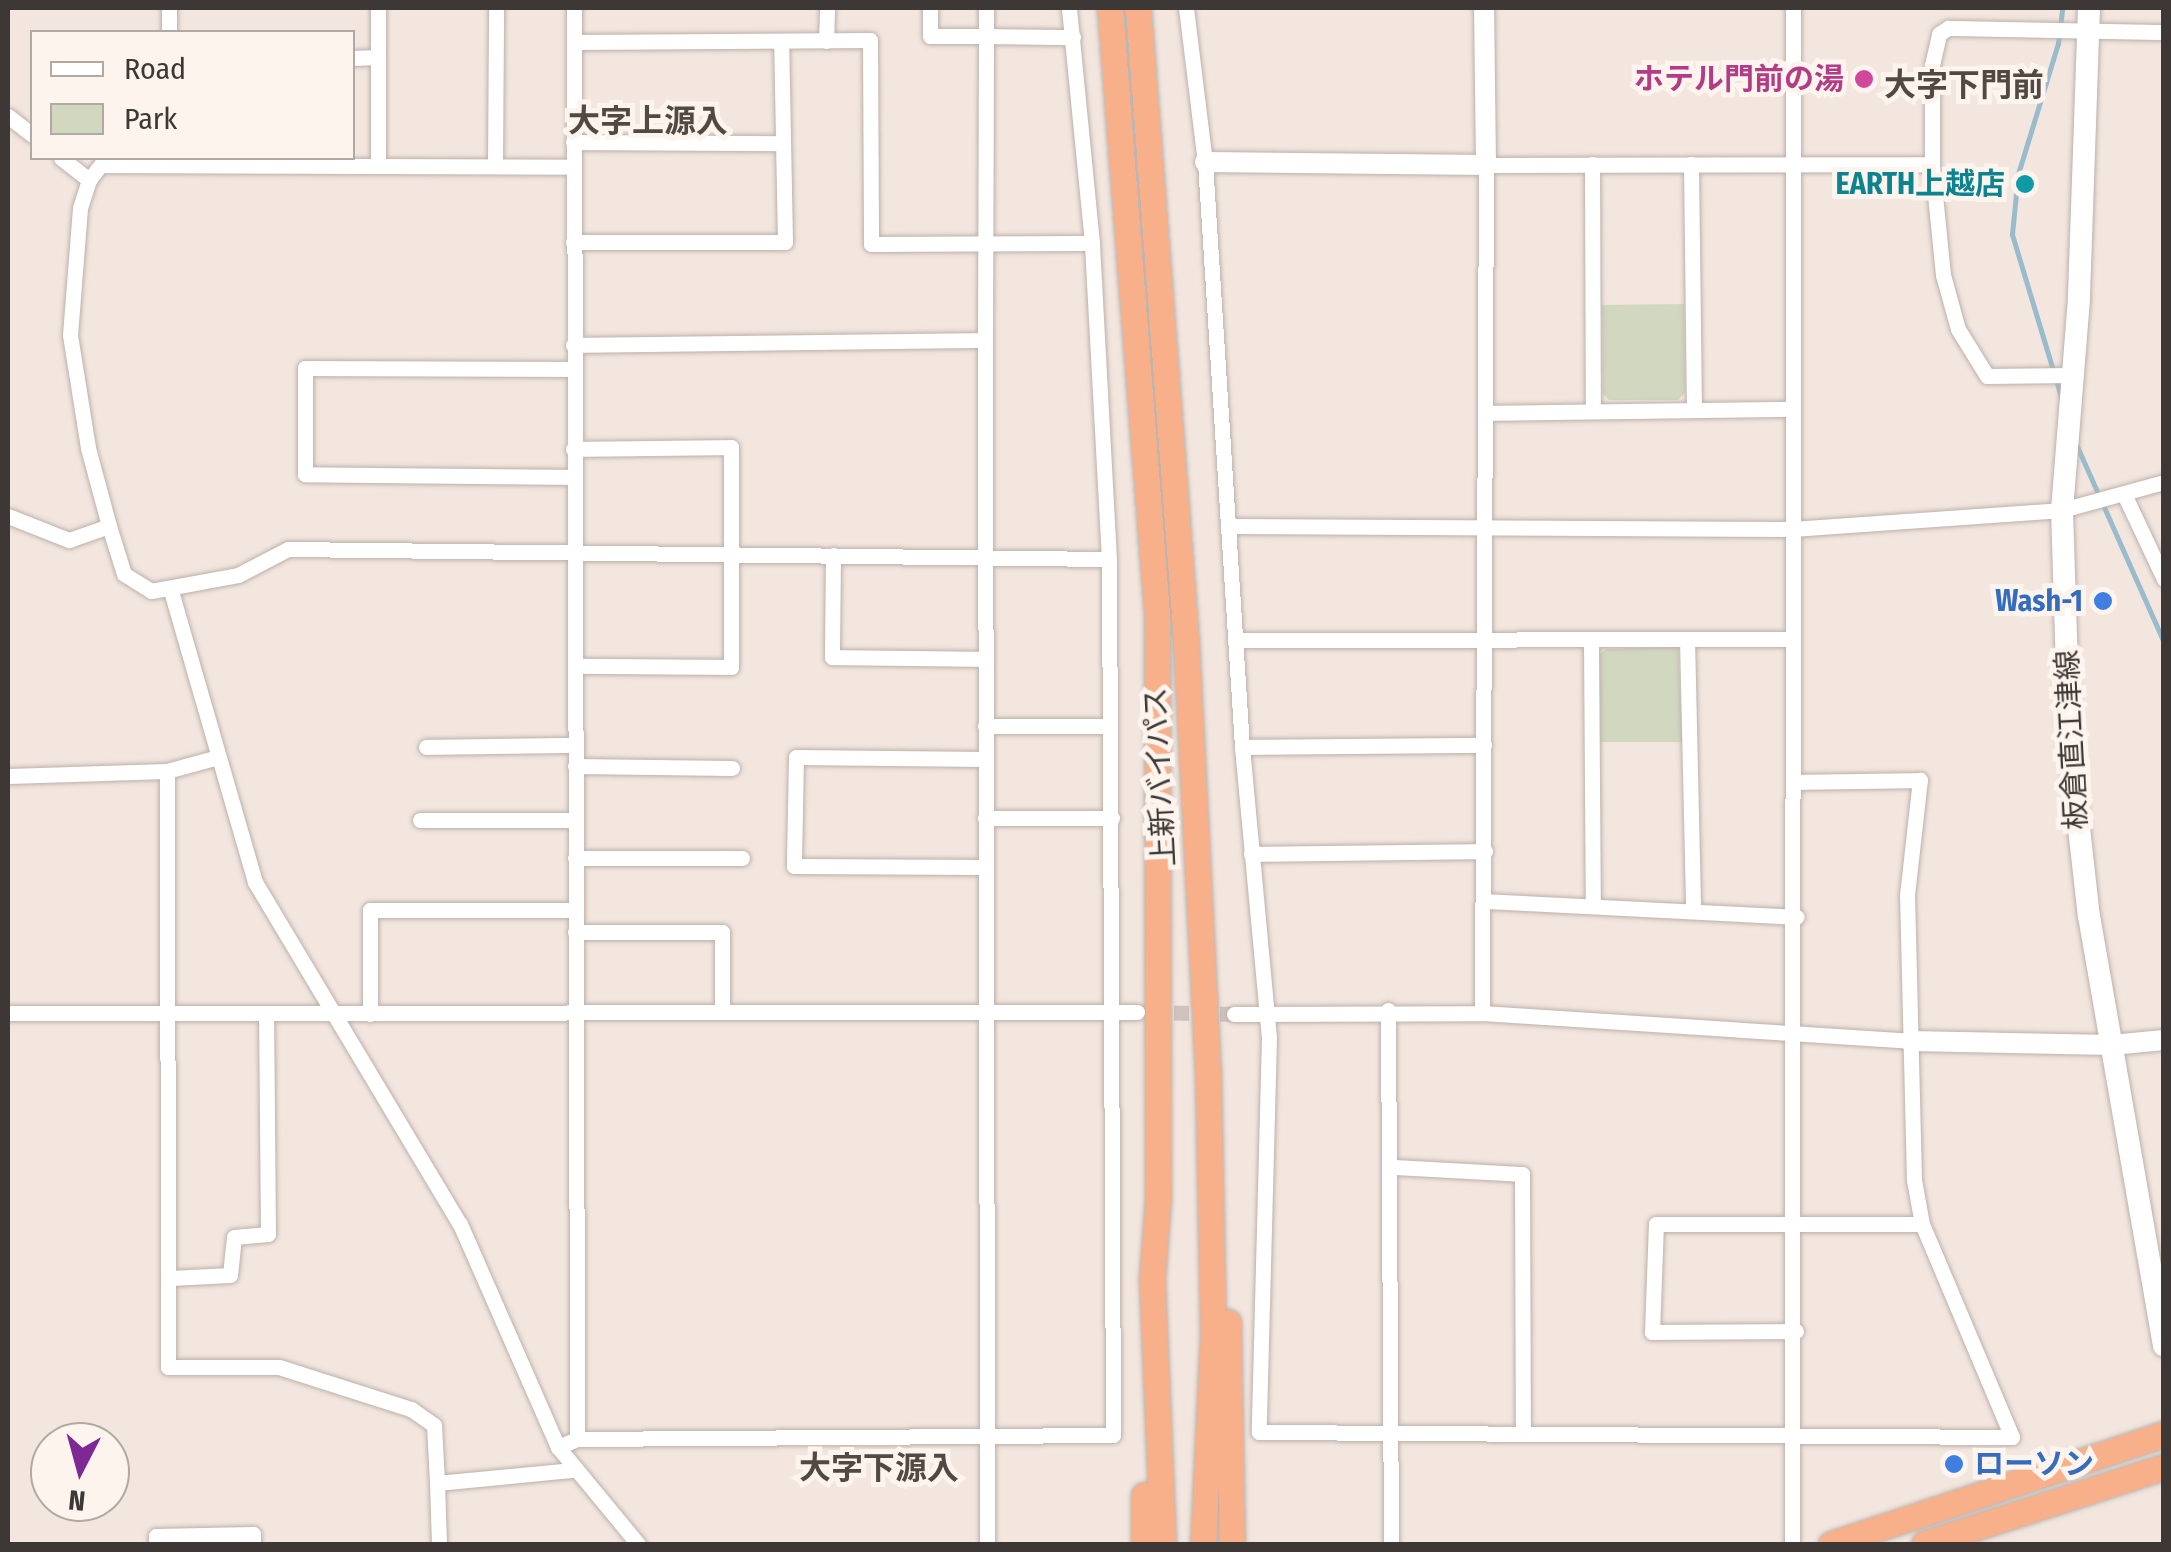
<!DOCTYPE html>
<meta charset="utf-8">
<style>
body{margin:0}
#map{position:relative;width:2171px;height:1552px;overflow:hidden;background:#f2e6df;font-family:"Fira Sans Condensed","Noto Sans JP",sans-serif}
div>[style]{position:absolute}
.green>*{inset:0;background:#d2d7c0}
.stream>*{height:5px;margin:-2.5px;padding:0 2.5px;transform-origin:2.5px;border-radius:2.5px;background:#9abbcc}
.minor-tunnel>*{height:15px;margin-top:-7.5px;transform-origin:0;background:repeating-linear-gradient(90deg,#cec3bd 0 15px,transparent 0 23px)}
.roads{filter:drop-shadow(0 0 2px #bcb1aa) drop-shadow(0 0 2px #bcb1aa)}
.minor>*{height:15px;margin:-7.5px;padding:0 7.5px;transform-origin:7.5px;border-radius:7.5px;background:#fff}
.tertiary>*{height:20px;margin:-10px;padding:0 10px;transform-origin:10px;border-radius:10px;background:#fff}
.secondary>*{height:22px;margin:-11px;padding:0 11px;transform-origin:11px;border-radius:11px;background:#fff}
.trunk>*{height:25px;margin:-12.5px;padding:0 12.5px;transform-origin:12.5px;border-radius:12.5px;background:#f8b08b}
.dots>*{width:28px;height:28px;translate:-50% -50%;box-sizing:border-box;border:5px solid #fdf4ee;border-radius:50%}
span{translate:-50% -50%;white-space:nowrap;text-align:center;line-height:1.15;-webkit-text-stroke:10px #fdf4ee;paint-order:stroke}
.hotel-label{font-size:30px;color:#b23c85;font-weight:700}
.right{translate:-100% -50%;text-align:right}
.culture-label{font-size:30px;color:#0d838f;font-weight:700}
.shop-label{font-size:30px;color:#366cbe;font-weight:700}
.left{translate:0 -50%;text-align:left}
.street-label{font-size:30px;color:#3d3835}
.neighbourhood-label{font-size:32px;color:#534943;font-weight:700}
.frame{position:absolute;inset:0;border:10px solid #3d3835;pointer-events:none}
.legend{position:absolute;left:30px;top:30px;width:325px;height:130px;box-sizing:border-box;background:#fdf4ee;border:2px solid #b0a9a4;margin:0;padding:12px 18px;list-style:none;font-size:30px;color:#3d3835}
.legend li{display:flex;align-items:center;gap:20px;height:50px}
.legend b{width:50px;border:2px solid #b0a9a4}
.north{position:absolute;left:30px;top:1422px;width:100px;height:100px;box-sizing:border-box;background:#fdf4ee;border:2px solid #b0a9a4;border-radius:50%;rotate:186deg;font-size:28px;font-weight:700;line-height:40px;text-align:center;color:#3d3835}
.north::after{content:'';display:block;margin:auto;width:35px;height:45px;background:#7e2896;clip-path:polygon(50% 0,100% 100%,50% 72%,0 100%)}
</style>
<div id="map">
<div class="green">
<i style="clip-path:polygon(1684px 304px,1685px 393px,1678px 400px,1609px 400px,1603px 394px,1602px 305px)"></i>
<i style="clip-path:polygon(1678px 647px,1682px 742px,1599px 742px,1599px 655px,1606px 649px)"></i>
</div>
<div class="stream">
<i style="left:2062px;top:400px;width:173px;rotate:-106.8deg"></i>
<i style="left:2012px;top:234px;width:60px;rotate:-84.3deg"></i>
<i style="left:2018px;top:174px;width:137px;rotate:-73deg"></i>
<i style="left:2058px;top:43px;width:35px;rotate:-83deg"></i>
<i style="left:2076px;top:444px;width:218px;rotate:66.1deg"></i>
</div>
<div class="minor-tunnel">
<i style="left:1151px;top:1012px;width:83px;rotate:1.4deg"></i>
</div>
<div class="roads">
<div class="minor">
<i style="left:574px;top:8px;width:1431px;rotate:89.88deg"></i>
<i style="left:930px;top:8px;width:28px;rotate:90deg"></i>
<i style="left:930px;top:36px;width:56px"></i>
<i style="left:986px;top:36px;width:28px;rotate:-90deg"></i>
<i style="left:1186px;top:8px;width:155px;rotate:83deg"></i>
<i style="left:1205px;top:162px;width:586px;rotate:86.38deg"></i>
<i style="left:1242px;top:747px;width:291px;rotate:84.7deg"></i>
<i style="left:1269px;top:1037px;width:395px;rotate:91.5deg"></i>
<i style="left:1259px;top:1432px;width:753px;rotate:0.38deg"></i>
<i style="left:2012px;top:1437px;width:231px;rotate:-112.9deg"></i>
<i style="left:1922px;top:1224px;width:45px;rotate:-100.3deg"></i>
<i style="left:1914px;top:1180px;width:285px;rotate:-91.4deg"></i>
<i style="left:1907px;top:895px;width:116px;rotate:-83.6deg"></i>
<i style="left:1920px;top:780px;width:124px;rotate:179.1deg"></i>
<i style="left:169px;top:32px;width:24px;rotate:-90deg"></i>
<i style="left:826px;top:41px;width:33px;rotate:-88deg"></i>
<i style="left:575px;top:42px;width:295px;rotate:-0.4deg"></i>
<i style="left:870px;top:40px;width:204px;rotate:89.7deg"></i>
<i style="left:871px;top:244px;width:221px;rotate:-0.3deg"></i>
<i style="left:352px;top:58px;width:26px;rotate:-2deg"></i>
<i style="left:8px;top:116px;width:31px;rotate:38deg"></i>
<i style="left:573px;top:142px;width:209px;rotate:0.3deg"></i>
<i style="left:61px;top:158px;width:36px;rotate:38deg"></i>
<i style="left:106px;top:158px;width:28px;rotate:128deg"></i>
<i style="left:89px;top:180px;width:29px;rotate:108deg"></i>
<i style="left:80px;top:208px;width:127px;rotate:94.5deg"></i>
<i style="left:70px;top:335px;width:114px;rotate:80.9deg"></i>
<i style="left:88px;top:448px;width:81px;rotate:74.9deg"></i>
<i style="left:109px;top:526px;width:50px;rotate:72.6deg"></i>
<i style="left:124px;top:574px;width:32px;rotate:32deg"></i>
<i style="left:151px;top:591px;width:88px;rotate:-10.4deg"></i>
<i style="left:238px;top:575px;width:56px;rotate:-27.5deg"></i>
<i style="left:288px;top:549px;width:821px;rotate:0.7deg"></i>
<i style="left:1109px;top:559px;width:316px;rotate:-93.1deg"></i>
<i style="left:1092px;top:243px;width:236px;rotate:-95.6deg"></i>
<i style="left:378px;top:164px;width:156px;rotate:-90deg"></i>
<i style="left:1592px;top:164px;width:245px;rotate:89.8deg"></i>
<i style="left:1691px;top:164px;width:245px;rotate:89.3deg"></i>
<i style="left:102px;top:165px;width:471px;rotate:0.2deg"></i>
<i style="left:495px;top:165px;width:157px;rotate:-89.6deg"></i>
<i style="left:573px;top:242px;width:212px"></i>
<i style="left:785px;top:242px;width:201px;rotate:-91.1deg"></i>
<i style="left:985px;top:340px;width:304px;rotate:-89.8deg"></i>
<i style="left:986px;top:36px;width:87px;rotate:0.7deg"></i>
<i style="left:573px;top:345px;width:412px;rotate:-0.7deg"></i>
<i style="left:985px;top:340px;width:1204px;rotate:89.9deg"></i>
<i style="left:2072px;top:375px;width:85px;rotate:179.3deg"></i>
<i style="left:1987px;top:376px;width:55px;rotate:-121.7deg"></i>
<i style="left:1958px;top:329px;width:56px;rotate:-105.5deg"></i>
<i style="left:1943px;top:275px;width:112px;rotate:-95.7deg"></i>
<i style="left:1932px;top:164px;width:99px;rotate:-90deg"></i>
<i style="left:1932px;top:65px;width:32px;rotate:-77deg"></i>
<i style="left:1939px;top:34px;width:11px;rotate:-34deg"></i>
<i style="left:1948px;top:28px;width:216px;rotate:1.1deg"></i>
<i style="left:1485px;top:413px;width:304px;rotate:-0.8deg"></i>
<i style="left:573px;top:449px;width:158px;rotate:-0.7deg"></i>
<i style="left:731px;top:447px;width:220px;rotate:90deg"></i>
<i style="left:731px;top:667px;width:155px;rotate:-179.6deg"></i>
<i style="left:572px;top:477px;width:267px;rotate:-179.4deg"></i>
<i style="left:305px;top:474px;width:106px;rotate:-90deg"></i>
<i style="left:305px;top:368px;width:269px;rotate:0.2deg"></i>
<i style="left:2124px;top:494px;width:94px;rotate:64.8deg"></i>
<i style="left:8px;top:516px;width:66px;rotate:21.5deg"></i>
<i style="left:69px;top:540px;width:42px;rotate:-19.3deg"></i>
<i style="left:1230px;top:526px;width:562px;rotate:0.31deg"></i>
<i style="left:1792px;top:529px;width:271px;rotate:-4deg"></i>
<i style="left:2062px;top:510px;width:106px;rotate:-15.4deg"></i>
<i style="left:833px;top:555px;width:102px;rotate:90.6deg"></i>
<i style="left:832px;top:657px;width:154px;rotate:0.7deg"></i>
<i style="left:171px;top:591px;width:303px;rotate:73.9deg"></i>
<i style="left:255px;top:882px;width:399px;rotate:59.1deg"></i>
<i style="left:460px;top:1224px;width:244px;rotate:66.3deg"></i>
<i style="left:558px;top:1447px;width:126px;rotate:50.5deg"></i>
<i style="left:1687px;top:639px;width:272px;rotate:88.7deg"></i>
<i style="left:1237px;top:640px;width:556px;rotate:-0.1deg"></i>
<i style="left:1591px;top:641px;width:264px;rotate:89.6deg"></i>
<i style="left:985px;top:726px;width:125px"></i>
<i style="left:426px;top:747px;width:149px;rotate:-0.8deg"></i>
<i style="left:1242px;top:747px;width:242px;rotate:-0.5deg"></i>
<i style="left:218px;top:757px;width:53px;rotate:164.6deg"></i>
<i style="left:167px;top:771px;width:596px;rotate:89.9deg"></i>
<i style="left:168px;top:1367px;width:111px"></i>
<i style="left:279px;top:1367px;width:139px;rotate:17.7deg"></i>
<i style="left:411px;top:1409px;width:28px;rotate:35deg"></i>
<i style="left:434px;top:1425px;width:58px;rotate:87deg"></i>
<i style="left:437px;top:1483px;width:137px;rotate:-5.5deg"></i>
<i style="left:984px;top:759px;width:188px;rotate:-179.4deg"></i>
<i style="left:796px;top:757px;width:109px;rotate:91.1deg"></i>
<i style="left:794px;top:866px;width:191px;rotate:0.3deg"></i>
<i style="left:575px;top:766px;width:157px;rotate:0.7deg"></i>
<i style="left:8px;top:776px;width:159px;rotate:-1.8deg"></i>
<i style="left:985px;top:818px;width:127px"></i>
<i style="left:420px;top:820px;width:155px"></i>
<i style="left:1251px;top:854px;width:234px;rotate:-0.7deg"></i>
<i style="left:575px;top:858px;width:167px"></i>
<i style="left:1485px;top:901px;width:312px;rotate:2.9deg"></i>
<i style="left:575px;top:932px;width:147px"></i>
<i style="left:722px;top:932px;width:80px;rotate:90deg"></i>
<i style="left:1388px;top:1010px;width:534px;rotate:89.68deg"></i>
<i style="left:8px;top:1013px;width:1129px;rotate:-0.05deg"></i>
<i style="left:1482px;top:1013px;width:848px;rotate:-89.73deg"></i>
<i style="left:1486px;top:165px;width:446px;rotate:-0.1deg"></i>
<i style="left:370px;top:1014px;width:104px;rotate:-90deg"></i>
<i style="left:370px;top:910px;width:205px"></i>
<i style="left:1234px;top:1014px;width:248px;rotate:-0.2deg"></i>
<i style="left:1482px;top:1013px;width:429px;rotate:3.7deg"></i>
<i style="left:1393px;top:1167px;width:129px;rotate:3.1deg"></i>
<i style="left:1522px;top:1174px;width:257px;rotate:89.8deg"></i>
<i style="left:170px;top:1278px;width:60px;rotate:-2.9deg"></i>
<i style="left:230px;top:1275px;width:38px;rotate:-84deg"></i>
<i style="left:234px;top:1237px;width:34px;rotate:-5deg"></i>
<i style="left:268px;top:1234px;width:218px;rotate:-90.5deg"></i>
<i style="left:1796px;top:1331px;width:144px;rotate:179.6deg"></i>
<i style="left:1652px;top:1332px;width:108px;rotate:-87.9deg"></i>
<i style="left:1656px;top:1224px;width:266px"></i>
<i style="left:558px;top:1447px;width:21px;rotate:-23deg"></i>
<i style="left:577px;top:1439px;width:536px;rotate:-0.43deg"></i>
<i style="left:1113px;top:1435px;width:876px;rotate:-90.26deg"></i>
<i style="left:437px;top:1483px;width:61px;rotate:88.1deg"></i>
<i style="left:156px;top:1544px;width:8px;rotate:-90deg"></i>
<i style="left:156px;top:1536px;width:97px;rotate:-1.2deg"></i>
<i style="left:253px;top:1534px;width:10px;rotate:90deg"></i>
<i style="left:1792px;top:1544px;width:1536px;rotate:-89.96deg"></i>
</div>
<div class="tertiary">
<i style="left:1205px;top:162px;width:281px;rotate:0.6deg"></i>
<i style="left:1486px;top:165px;width:157px;rotate:-90.7deg"></i>
<i style="left:1910px;top:1041px;width:202px;rotate:1.1deg"></i>
<i style="left:2112px;top:1045px;width:52px;rotate:-5.5deg"></i>
</div>
<div class="secondary">
<i style="left:2089px;top:8px;width:291px;rotate:92deg"></i>
<i style="left:2079px;top:299px;width:212px;rotate:94.6deg"></i>
<i style="left:2062px;top:510px;width:229px;rotate:88.2deg"></i>
<i style="left:2069px;top:739px;width:178px;rotate:83.6deg"></i>
<i style="left:2089px;top:916px;width:436px;rotate:80.1deg"></i>
</div>
<div class="trunk">
<i style="left:1110px;top:8px;width:608px;rotate:85.57deg"></i>
<i style="left:1157px;top:614px;width:584px;rotate:89.9deg"></i>
<i style="left:1158px;top:1198px;width:82px;rotate:94.2deg"></i>
<i style="left:1152px;top:1280px;width:264px;rotate:87.6deg"></i>
<i style="left:1138px;top:8px;width:635px;rotate:85.66deg"></i>
<i style="left:1186px;top:641px;width:433px;rotate:87.1deg"></i>
<i style="left:1208px;top:1073px;width:261px;rotate:88.9deg"></i>
<i style="left:1213px;top:1334px;width:210px;rotate:92.7deg"></i>
<i style="left:1228px;top:1322px;width:222px;rotate:89deg"></i>
<i style="left:1144px;top:1495px;width:49px;rotate:90deg"></i>
<i style="left:1831px;top:1544px;width:351px;rotate:-18.3deg"></i>
<i style="left:1924px;top:1544px;width:252px;rotate:-17.8deg"></i>
</div>
</div>
<div class="dots">
<i style="left:1864px;top:79px;background:#d1479c"></i>
<i style="left:2025px;top:184px;background:#0f9aa8"></i>
<i style="left:2103px;top:601px;background:#3f7fe0"></i>
<i style="left:1954px;top:1464px;background:#3f7fe0"></i>
</div>
<div class="hotel-label">
<span class="right" style="left:1844px;top:79px">ホテル門前の湯</span>
</div>
<div class="culture-label">
<span class="right" style="left:2005px;top:184px">EARTH上越店</span>
</div>
<div class="shop-label">
<span class="right" style="left:2083px;top:601px">Wash-1</span>
<span class="left" style="left:1974px;top:1464px">ローソン</span>
</div>
<div class="street-label">
<span style="left:2072px;top:740px;rotate:-93deg">板倉直江津線</span>
<span style="left:1160px;top:777px;rotate:-93deg">上新バイパス</span>
</div>
<div class="neighbourhood-label">
<span style="left:1964px;top:85px">大字下門前</span>
<span style="left:648px;top:121px">大字上源入</span>
<span style="left:879px;top:1468px">大字下源入</span>
</div>
<div class="frame"></div>
<ul class="legend">
<li><b style="height:12px;background:#fff"></b>Road</li>
<li><b style="height:28px;background:#d2d7c0"></b>Park</li>
</ul>
<div class="north">N</div>
</div>
